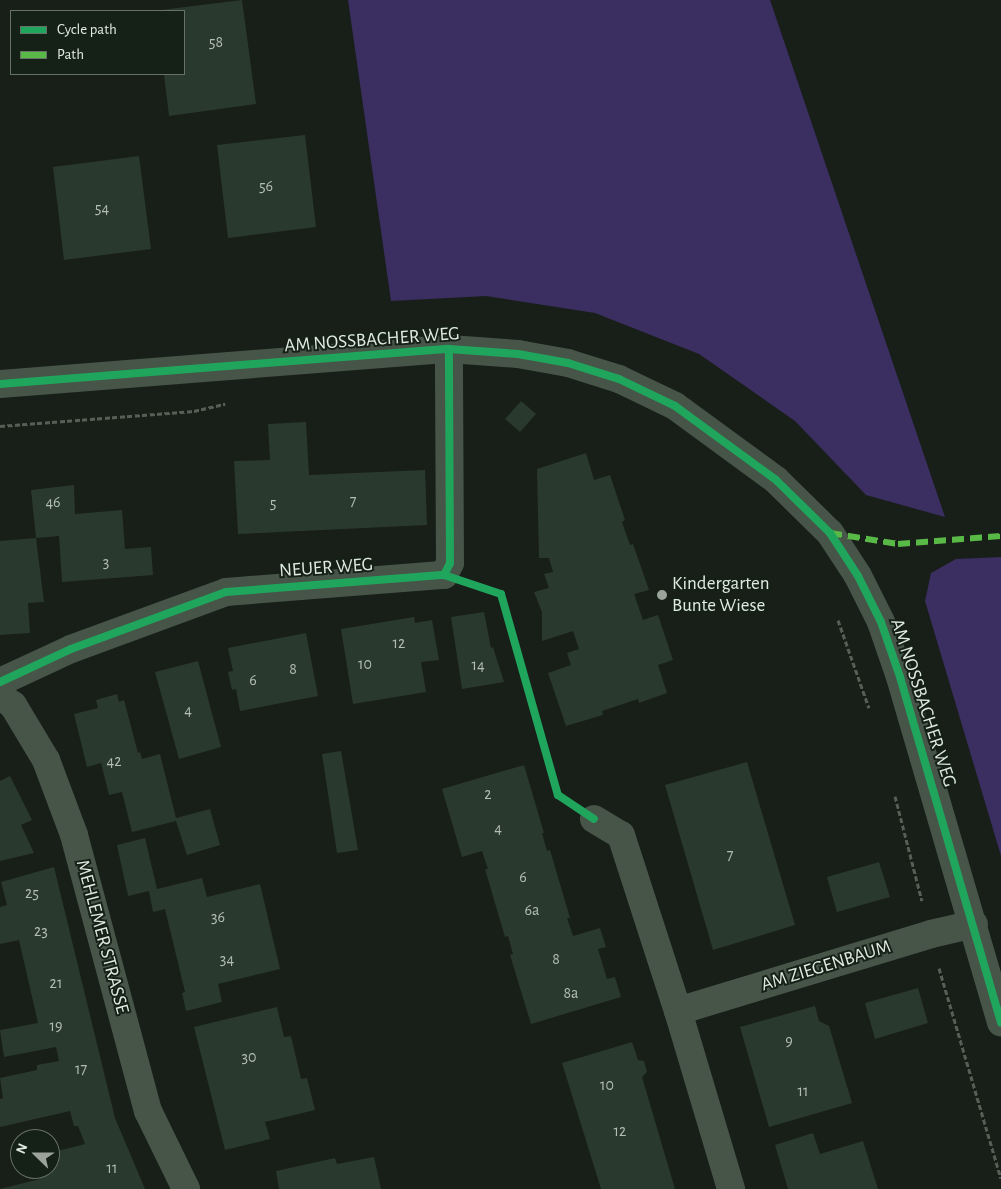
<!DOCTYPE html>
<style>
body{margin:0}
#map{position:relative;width:1001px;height:1189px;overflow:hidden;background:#181e18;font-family:"Alegreya Sans",sans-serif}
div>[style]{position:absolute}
.green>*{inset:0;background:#3b2e60}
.building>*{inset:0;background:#2a392e}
.path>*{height:3px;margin-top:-1.5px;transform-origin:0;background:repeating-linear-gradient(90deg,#555f56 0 5px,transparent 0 7.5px)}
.minor>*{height:28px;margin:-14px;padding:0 14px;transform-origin:14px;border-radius:14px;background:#475448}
.tertiary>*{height:28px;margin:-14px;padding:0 14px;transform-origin:14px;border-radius:14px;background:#475448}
.quiet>*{height:6px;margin-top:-3px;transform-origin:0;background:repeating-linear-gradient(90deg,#58b947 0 12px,transparent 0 18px)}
.cycleway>*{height:8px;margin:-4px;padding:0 4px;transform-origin:4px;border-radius:4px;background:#20a55d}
.dots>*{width:14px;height:14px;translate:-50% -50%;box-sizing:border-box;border:2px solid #152116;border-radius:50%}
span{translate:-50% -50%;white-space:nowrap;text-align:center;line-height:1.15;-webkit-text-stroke:4px #152116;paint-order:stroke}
.number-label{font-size:16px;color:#b3beb5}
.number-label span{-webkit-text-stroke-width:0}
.street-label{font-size:19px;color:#e1eae2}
.poi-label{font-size:19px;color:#e1eae2}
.left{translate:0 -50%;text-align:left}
.legend{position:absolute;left:10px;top:10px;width:175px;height:65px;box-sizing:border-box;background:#152116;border:1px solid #677168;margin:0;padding:6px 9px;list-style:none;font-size:15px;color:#e1eae2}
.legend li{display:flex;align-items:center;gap:10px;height:25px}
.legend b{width:25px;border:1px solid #677168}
.north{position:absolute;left:10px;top:1129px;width:50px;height:50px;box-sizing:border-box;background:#152116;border:1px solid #677168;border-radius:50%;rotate:292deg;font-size:14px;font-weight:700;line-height:20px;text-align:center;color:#e1eae2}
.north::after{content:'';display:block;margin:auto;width:18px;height:22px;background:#9ba39b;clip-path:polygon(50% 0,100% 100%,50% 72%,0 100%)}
</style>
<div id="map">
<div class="green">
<i style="clip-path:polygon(348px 0,770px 0,945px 517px,866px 495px,795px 421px,699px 354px,595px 313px,486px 296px,391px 301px)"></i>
<i style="clip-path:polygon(1001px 557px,1001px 856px,925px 601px,931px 573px,956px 559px)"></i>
</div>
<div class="building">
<i style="clip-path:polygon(242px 0,256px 104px,169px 116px,164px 74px,184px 74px,184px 11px,161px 10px)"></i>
<i style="clip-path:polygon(305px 135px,316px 227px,228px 238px,217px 145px)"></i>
<i style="clip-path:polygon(139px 156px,151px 249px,64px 260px,53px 167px)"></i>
<i style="clip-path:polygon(521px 401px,536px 414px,520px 432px,505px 419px)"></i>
<i style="clip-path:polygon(306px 422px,309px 475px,425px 470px,427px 525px,238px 534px,234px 461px,270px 460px,268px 424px)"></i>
<i style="clip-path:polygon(586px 453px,594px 480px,610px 475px,625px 520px,622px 522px,630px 545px,633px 544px,649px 590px,634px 594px,643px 620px,658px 615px,673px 660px,658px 665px,667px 693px,639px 703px,638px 699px,602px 711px,603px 715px,566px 726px,548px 673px,571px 665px,567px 653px,579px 649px,573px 631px,542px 641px,542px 612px,534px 592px,549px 588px,544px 574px,553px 572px,549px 558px,539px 558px,537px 469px)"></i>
<i style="clip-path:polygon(74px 485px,75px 514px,122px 510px,125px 549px,151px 547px,153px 575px,62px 582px,59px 536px,36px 538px,31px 490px)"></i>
<i style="clip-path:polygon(36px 538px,44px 602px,28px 603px,30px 633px,0 635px,0 541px)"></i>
<i style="clip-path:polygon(484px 612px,491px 648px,493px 647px,504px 682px,462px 689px,451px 617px)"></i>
<i style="clip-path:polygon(414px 617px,415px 623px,432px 620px,439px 660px,421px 662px,426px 692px,353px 704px,341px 629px)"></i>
<i style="clip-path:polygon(306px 633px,318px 696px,240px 711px,236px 689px,232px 690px,228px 672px,233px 671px,228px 648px)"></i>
<i style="clip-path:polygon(198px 661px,221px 747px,179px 759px,155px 672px)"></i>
<i style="clip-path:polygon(117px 694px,119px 702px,124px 700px,138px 753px,140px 752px,142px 759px,160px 754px,176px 818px,210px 809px,220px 845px,187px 855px,176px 821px,132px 832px,122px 792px,109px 795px,101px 763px,87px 767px,74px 714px,98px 708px,96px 700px)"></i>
<i style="clip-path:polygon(341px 751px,358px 850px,337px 853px,322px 754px)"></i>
<i style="clip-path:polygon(747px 762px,795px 925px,713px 950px,665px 785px)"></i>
<i style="clip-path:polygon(524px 765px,544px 833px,542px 833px,547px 851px,550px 850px,570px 918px,567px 918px,573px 936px,600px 928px,606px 947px,598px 949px,607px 979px,615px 977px,621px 997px,531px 1024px,510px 955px,513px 954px,508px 936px,505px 937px,485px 869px,488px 869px,482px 851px,462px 857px,442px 789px)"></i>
<i style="clip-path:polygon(10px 776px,32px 820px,21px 825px,34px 853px,0 861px,0 781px)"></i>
<i style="clip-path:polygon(145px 838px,157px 889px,202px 878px,207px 897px,260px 884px,280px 969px,218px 984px,222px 1002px,186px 1011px,182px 993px,185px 992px,165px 909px,153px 912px,149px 891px,128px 896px,117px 845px)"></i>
<i style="clip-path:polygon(879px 862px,890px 897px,837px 912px,827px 877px)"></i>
<i style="clip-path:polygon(54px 867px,115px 1118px,145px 1189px,0 1189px,40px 1179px,37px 1169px,50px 1169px,50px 1153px,85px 1144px,78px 1126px,74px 1126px,70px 1111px,0 1127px,0 1099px,3px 1098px,0 1078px,37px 1070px,37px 1065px,59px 1061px,56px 1047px,4px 1057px,0 1030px,38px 1023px,19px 940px,0 944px,0 907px,7px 905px,1px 882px)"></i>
<i style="clip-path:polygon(918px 988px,928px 1023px,875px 1039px,865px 1003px)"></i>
<i style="clip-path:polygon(815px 1006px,819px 1021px,829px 1026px,852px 1103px,769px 1127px,740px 1027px)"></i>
<i style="clip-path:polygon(277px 1007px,284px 1037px,291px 1036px,301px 1079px,307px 1078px,315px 1110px,265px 1122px,270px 1139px,225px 1150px,194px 1027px)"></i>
<i style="clip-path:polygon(632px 1042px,638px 1060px,644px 1061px,647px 1072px,642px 1077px,675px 1189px,601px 1189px,562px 1063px)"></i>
<i style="clip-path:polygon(813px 1133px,820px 1154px,863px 1141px,878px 1189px,788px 1189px,775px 1145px)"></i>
<i style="clip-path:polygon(374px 1157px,381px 1189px,279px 1189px,276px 1171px,335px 1158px,337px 1164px)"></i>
</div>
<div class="path">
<i style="left:0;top:426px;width:195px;rotate:-4.4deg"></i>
<i style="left:194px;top:411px;width:32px;rotate:-13deg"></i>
<i style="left:838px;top:620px;width:93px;rotate:70.6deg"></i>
<i style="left:895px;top:796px;width:108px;rotate:75.6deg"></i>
<i style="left:939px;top:968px;width:219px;rotate:73.6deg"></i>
</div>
<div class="minor">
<i style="left:0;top:682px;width:78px;rotate:-24.9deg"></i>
<i style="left:71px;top:649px;width:165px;rotate:-20.2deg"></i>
<i style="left:226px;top:592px;width:219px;rotate:-4.5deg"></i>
<i style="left:444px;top:575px;width:13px;rotate:-63deg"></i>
<i style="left:450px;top:563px;width:214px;rotate:-90.3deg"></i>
<i style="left:0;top:696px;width:16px;rotate:35deg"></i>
<i style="left:13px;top:705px;width:64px;rotate:59deg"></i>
<i style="left:46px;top:760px;width:80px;rotate:69.5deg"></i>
<i style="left:74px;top:835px;width:286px;rotate:75deg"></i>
<i style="left:148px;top:1111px;width:87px;rotate:64deg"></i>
<i style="left:594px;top:819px;width:31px;rotate:31deg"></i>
<i style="left:621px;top:835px;width:185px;rotate:72.1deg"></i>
<i style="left:678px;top:1011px;width:186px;rotate:73.4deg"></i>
<i style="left:678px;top:1011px;width:264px;rotate:-16.9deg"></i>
<i style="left:931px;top:934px;width:44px;rotate:-13.1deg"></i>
</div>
<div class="tertiary">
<i style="left:0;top:384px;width:450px;rotate:-4.5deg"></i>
<i style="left:449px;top:349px;width:69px;rotate:4.1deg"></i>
<i style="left:518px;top:354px;width:51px;rotate:10.2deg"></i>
<i style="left:568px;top:363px;width:53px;rotate:17.4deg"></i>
<i style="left:619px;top:379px;width:62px;rotate:25.7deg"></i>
<i style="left:675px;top:406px;width:125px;rotate:36.2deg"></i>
<i style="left:776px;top:480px;width:76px;rotate:44.5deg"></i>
<i style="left:830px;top:533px;width:51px;rotate:56.9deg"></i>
<i style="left:858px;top:576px;width:51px;rotate:63.4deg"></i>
<i style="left:881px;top:622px;width:58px;rotate:70.9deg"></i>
<i style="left:900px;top:677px;width:360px;rotate:73.7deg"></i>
</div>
<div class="quiet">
<i style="left:830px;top:533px;width:69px;rotate:9.2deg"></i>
<i style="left:898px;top:544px;width:103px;rotate:-4.4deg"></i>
</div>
<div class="cycleway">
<i style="left:0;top:384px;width:450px;rotate:-4.5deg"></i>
<i style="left:449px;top:349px;width:69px;rotate:4.1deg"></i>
<i style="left:518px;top:354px;width:51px;rotate:10.2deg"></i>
<i style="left:568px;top:363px;width:53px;rotate:17.4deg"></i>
<i style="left:619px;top:379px;width:62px;rotate:25.7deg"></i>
<i style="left:675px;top:406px;width:125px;rotate:36.2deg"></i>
<i style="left:776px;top:480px;width:76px;rotate:44.5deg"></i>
<i style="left:830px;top:533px;width:51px;rotate:56.9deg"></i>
<i style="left:858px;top:576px;width:51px;rotate:63.4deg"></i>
<i style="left:881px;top:622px;width:58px;rotate:70.9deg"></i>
<i style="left:900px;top:677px;width:360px;rotate:73.7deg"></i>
<i style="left:444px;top:575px;width:60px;rotate:18.4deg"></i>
<i style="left:501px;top:594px;width:209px;rotate:74.2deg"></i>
<i style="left:558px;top:795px;width:43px;rotate:33.7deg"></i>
<i style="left:0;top:682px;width:78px;rotate:-24.9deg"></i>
<i style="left:71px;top:649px;width:165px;rotate:-20.2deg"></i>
<i style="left:226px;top:592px;width:219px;rotate:-4.5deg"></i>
<i style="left:444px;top:575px;width:13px;rotate:-63deg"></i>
<i style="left:450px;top:563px;width:214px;rotate:-90.3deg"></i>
</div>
<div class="dots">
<i style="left:662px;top:595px;background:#9ba39b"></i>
</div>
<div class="number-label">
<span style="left:216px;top:42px">58</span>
<span style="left:266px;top:186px">56</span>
<span style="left:102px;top:208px">54</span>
<span style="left:353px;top:501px">7</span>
<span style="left:53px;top:502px">46</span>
<span style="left:273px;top:503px">5</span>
<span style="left:106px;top:562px">3</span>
<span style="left:399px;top:643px">12</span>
<span style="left:365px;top:664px">10</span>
<span style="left:478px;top:665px">14</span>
<span style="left:293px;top:669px">8</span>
<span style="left:253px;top:680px">6</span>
<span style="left:188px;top:710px">4</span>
<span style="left:114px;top:761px">42</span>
<span style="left:488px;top:794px">2</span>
<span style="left:498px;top:828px">4</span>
<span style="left:730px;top:855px">7</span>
<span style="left:523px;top:877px">6</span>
<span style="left:32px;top:893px">25</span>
<span style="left:532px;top:910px">6a</span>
<span style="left:218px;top:917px">36</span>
<span style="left:41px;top:931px">23</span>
<span style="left:227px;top:959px">34</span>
<span style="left:556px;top:959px">8</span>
<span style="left:56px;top:983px">21</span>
<span style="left:571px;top:993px">8a</span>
<span style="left:56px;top:1026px">19</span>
<span style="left:789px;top:1041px">9</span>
<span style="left:249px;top:1057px">30</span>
<span style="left:81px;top:1069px">17</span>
<span style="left:607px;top:1085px">10</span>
<span style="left:803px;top:1091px">11</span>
<span style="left:620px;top:1131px">12</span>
<span style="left:112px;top:1168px">11</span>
</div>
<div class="street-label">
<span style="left:372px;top:340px;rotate:-4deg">AM NOSSBACHER WEG</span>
<span style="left:326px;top:568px;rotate:-4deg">NEUER WEG</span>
<span style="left:923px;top:703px;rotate:72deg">AM NOSSBACHER WEG</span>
<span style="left:102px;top:937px;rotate:75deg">MEHLEMER STRASSE</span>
<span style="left:826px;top:966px;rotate:-17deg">AM ZIEGENBAUM</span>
</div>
<div class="poi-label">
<span class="left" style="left:672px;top:595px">Kindergarten<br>Bunte Wiese</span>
</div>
<ul class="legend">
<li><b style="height:6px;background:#20a55d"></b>Cycle path</li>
<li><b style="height:6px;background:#58b947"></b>Path</li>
</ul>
<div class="north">N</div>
</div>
